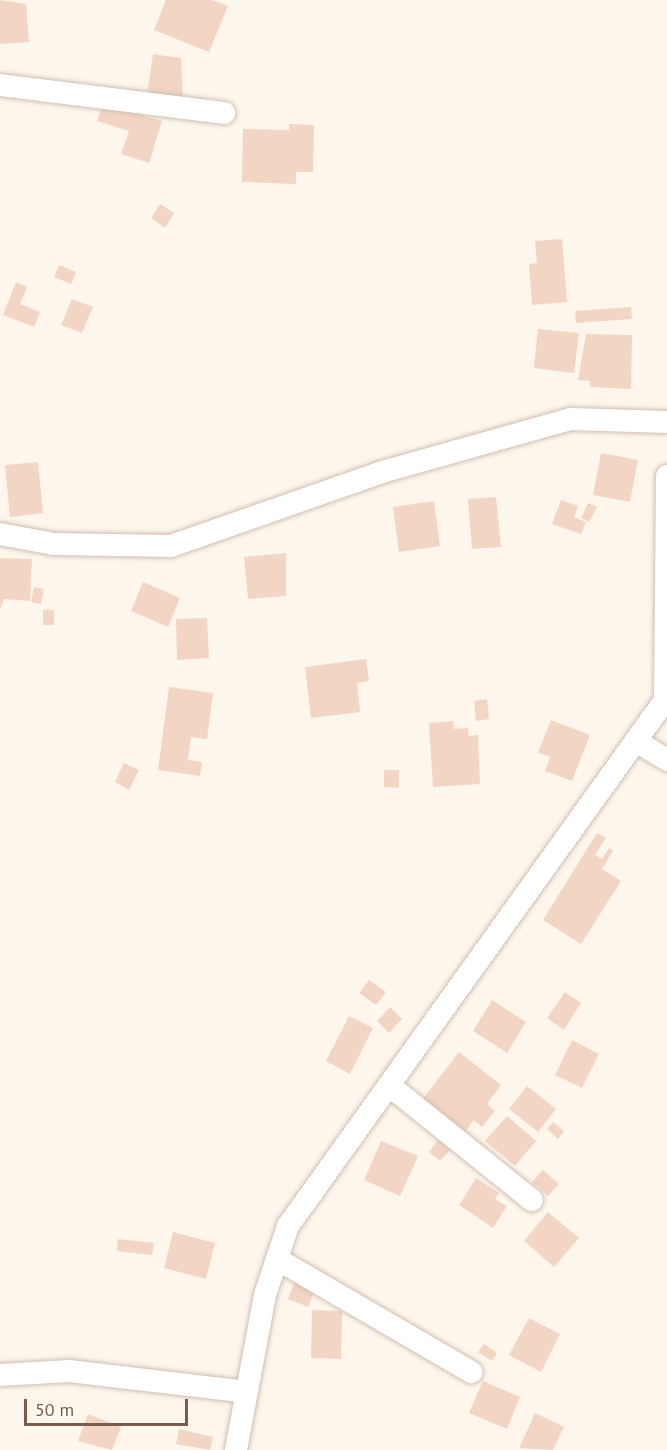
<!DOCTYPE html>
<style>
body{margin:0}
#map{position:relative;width:667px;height:1450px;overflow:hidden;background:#fdf6ec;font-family:"PT Sans",sans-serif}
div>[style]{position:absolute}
.building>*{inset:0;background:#f3d5c3}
.roads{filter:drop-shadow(0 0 2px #d1beb0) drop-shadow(0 0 2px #d1beb0)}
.minor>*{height:22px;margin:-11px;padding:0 11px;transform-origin:11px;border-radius:11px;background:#fff}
span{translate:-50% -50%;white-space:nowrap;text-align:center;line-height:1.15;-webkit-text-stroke:4.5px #fffaf3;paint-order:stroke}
.scale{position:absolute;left:24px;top:1399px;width:164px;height:27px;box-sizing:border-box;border:3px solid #7a5c4d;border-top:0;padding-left:8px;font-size:18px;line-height:21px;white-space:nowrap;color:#7a5c4d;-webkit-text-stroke:4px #fffaf3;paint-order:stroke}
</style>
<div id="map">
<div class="building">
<i style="clip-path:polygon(0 0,26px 4px,29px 42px,0 44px)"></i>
<i style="clip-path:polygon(166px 0,212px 0,228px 6px,209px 52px,154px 30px)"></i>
<i style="clip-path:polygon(153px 54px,181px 58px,183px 100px,147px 95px)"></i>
<i style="clip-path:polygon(103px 104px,162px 121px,149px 163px,121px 154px,129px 131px,97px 121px)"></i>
<i style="clip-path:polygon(289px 124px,314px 125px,313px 172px,296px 172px,296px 184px,242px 182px,243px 129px,289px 130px)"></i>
<i style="clip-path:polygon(160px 204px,174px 213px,165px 228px,151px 218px)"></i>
<i style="clip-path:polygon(562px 239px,567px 302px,532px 305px,529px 264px,537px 263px,535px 241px)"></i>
<i style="clip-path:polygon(59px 265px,76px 272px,71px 284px,54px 277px)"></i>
<i style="clip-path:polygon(16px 282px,27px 287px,20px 304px,40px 312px,34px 327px,3px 315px)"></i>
<i style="clip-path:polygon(72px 299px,93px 307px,82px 333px,61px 325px)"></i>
<i style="clip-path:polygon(631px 307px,632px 319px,576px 323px,575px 311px)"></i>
<i style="clip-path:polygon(538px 329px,579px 333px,574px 373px,534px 368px)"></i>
<i style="clip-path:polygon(586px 334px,632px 335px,631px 389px,590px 387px,590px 381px,578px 380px)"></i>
<i style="clip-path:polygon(601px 453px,638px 460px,630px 502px,593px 495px)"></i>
<i style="clip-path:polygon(38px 462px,43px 513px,10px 517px,5px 465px)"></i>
<i style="clip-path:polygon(496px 497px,501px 547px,472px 549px,468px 499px)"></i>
<i style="clip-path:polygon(561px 500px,578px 506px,574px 517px,586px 522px,581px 534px,552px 524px)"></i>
<i style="clip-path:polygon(434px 501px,440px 546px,399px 552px,393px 507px)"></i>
<i style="clip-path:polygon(588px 503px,597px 507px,589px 522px,581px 518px)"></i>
<i style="clip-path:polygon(286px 553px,286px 596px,248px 599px,244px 557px)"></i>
<i style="clip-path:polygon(0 558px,32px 559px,30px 601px,4px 599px,0 610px)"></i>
<i style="clip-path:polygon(143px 582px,180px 598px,168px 627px,131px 611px)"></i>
<i style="clip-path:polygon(34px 587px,44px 589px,41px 604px,31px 602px)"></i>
<i style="clip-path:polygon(43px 610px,54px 610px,54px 625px,43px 625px)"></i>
<i style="clip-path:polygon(207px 618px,209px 658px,177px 660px,176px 619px)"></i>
<i style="clip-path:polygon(366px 659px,369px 681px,357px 683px,360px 712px,311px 718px,305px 667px)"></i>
<i style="clip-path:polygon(169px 687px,213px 693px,207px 739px,191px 737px,188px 760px,202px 762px,200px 776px,158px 770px)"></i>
<i style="clip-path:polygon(487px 699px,489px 719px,476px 721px,474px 701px)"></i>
<i style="clip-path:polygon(551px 720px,590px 735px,572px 781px,545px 771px,550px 757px,538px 752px)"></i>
<i style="clip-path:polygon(453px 721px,454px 729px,468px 728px,469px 736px,478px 735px,480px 784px,433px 787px,429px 723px)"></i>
<i style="clip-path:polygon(124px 763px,139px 770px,129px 790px,115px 782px)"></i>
<i style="clip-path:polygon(384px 770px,399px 770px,399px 788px,384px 787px)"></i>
<i style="clip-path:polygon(597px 833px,606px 838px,595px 855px,602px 859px,609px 848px,613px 851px,602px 869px,621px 881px,581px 944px,543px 920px)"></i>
<i style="clip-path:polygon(369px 980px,386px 992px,376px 1005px,359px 993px)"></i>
<i style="clip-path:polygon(565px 992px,581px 1003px,564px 1030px,547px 1018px)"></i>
<i style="clip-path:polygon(492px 1000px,526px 1022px,507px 1053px,473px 1031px)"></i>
<i style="clip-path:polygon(390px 1007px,402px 1019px,389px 1033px,377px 1021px)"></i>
<i style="clip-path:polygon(349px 1016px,373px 1028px,350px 1074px,326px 1061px)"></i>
<i style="clip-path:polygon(572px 1040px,599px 1054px,582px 1088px,555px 1075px)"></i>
<i style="clip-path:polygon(459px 1052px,501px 1085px,487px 1104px,495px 1111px,482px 1127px,474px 1120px,464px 1133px,422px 1100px)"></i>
<i style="clip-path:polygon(527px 1086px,556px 1109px,538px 1132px,509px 1109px)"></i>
<i style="clip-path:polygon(507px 1116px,536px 1141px,515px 1166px,485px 1141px)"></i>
<i style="clip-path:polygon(553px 1122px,564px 1131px,558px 1139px,547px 1129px)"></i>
<i style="clip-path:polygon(438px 1140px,450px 1150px,440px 1161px,429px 1152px)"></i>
<i style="clip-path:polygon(381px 1141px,418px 1156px,400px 1196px,364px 1180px)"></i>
<i style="clip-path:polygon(543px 1170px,559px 1184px,548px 1196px,532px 1182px)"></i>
<i style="clip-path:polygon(476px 1178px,499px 1193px,495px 1199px,507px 1206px,493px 1228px,459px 1205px)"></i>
<i style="clip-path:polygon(548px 1212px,579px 1238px,554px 1267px,524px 1241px)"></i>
<i style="clip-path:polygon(173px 1232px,215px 1243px,206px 1279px,164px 1268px)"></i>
<i style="clip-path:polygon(118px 1239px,154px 1243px,152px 1255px,117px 1251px)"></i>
<i style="clip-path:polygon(296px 1278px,316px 1287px,308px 1307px,288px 1299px)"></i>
<i style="clip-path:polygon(312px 1310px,342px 1311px,341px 1359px,311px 1358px)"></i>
<i style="clip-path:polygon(529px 1318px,560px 1334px,541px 1372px,509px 1355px)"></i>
<i style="clip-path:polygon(484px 1344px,497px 1353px,492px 1361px,478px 1352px)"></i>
<i style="clip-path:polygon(483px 1381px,520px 1397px,507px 1429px,469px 1413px)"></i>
<i style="clip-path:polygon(535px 1413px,564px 1427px,553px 1450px,519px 1448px)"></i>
<i style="clip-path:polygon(88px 1414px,121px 1427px,112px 1450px,78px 1441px)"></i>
<i style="clip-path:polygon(179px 1429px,213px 1437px,210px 1450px,176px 1444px)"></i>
</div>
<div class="roads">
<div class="minor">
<i style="left:0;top:85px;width:226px;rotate:7.1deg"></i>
<i style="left:0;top:534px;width:55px;rotate:10.5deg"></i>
<i style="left:54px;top:544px;width:117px;rotate:1deg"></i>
<i style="left:171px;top:546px;width:224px;rotate:-19.3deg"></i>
<i style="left:382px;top:472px;width:195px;rotate:-15.7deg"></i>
<i style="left:570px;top:419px;width:97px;rotate:1.8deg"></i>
<i style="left:639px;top:743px;width:33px;rotate:31deg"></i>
<i style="left:390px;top:1086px;width:182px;rotate:38.8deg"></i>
<i style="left:277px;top:1259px;width:225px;rotate:30.2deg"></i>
<i style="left:0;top:1375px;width:69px;rotate:-3.3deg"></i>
<i style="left:69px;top:1371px;width:179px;rotate:6.7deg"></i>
<i style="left:236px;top:1450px;width:158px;rotate:-79.4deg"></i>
<i style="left:265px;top:1295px;width:73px;rotate:-71.6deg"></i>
<i style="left:288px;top:1226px;width:647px;rotate:-54.37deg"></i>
<i style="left:665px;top:700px;width:224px;rotate:-89.5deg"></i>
</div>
</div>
<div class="scale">50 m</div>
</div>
